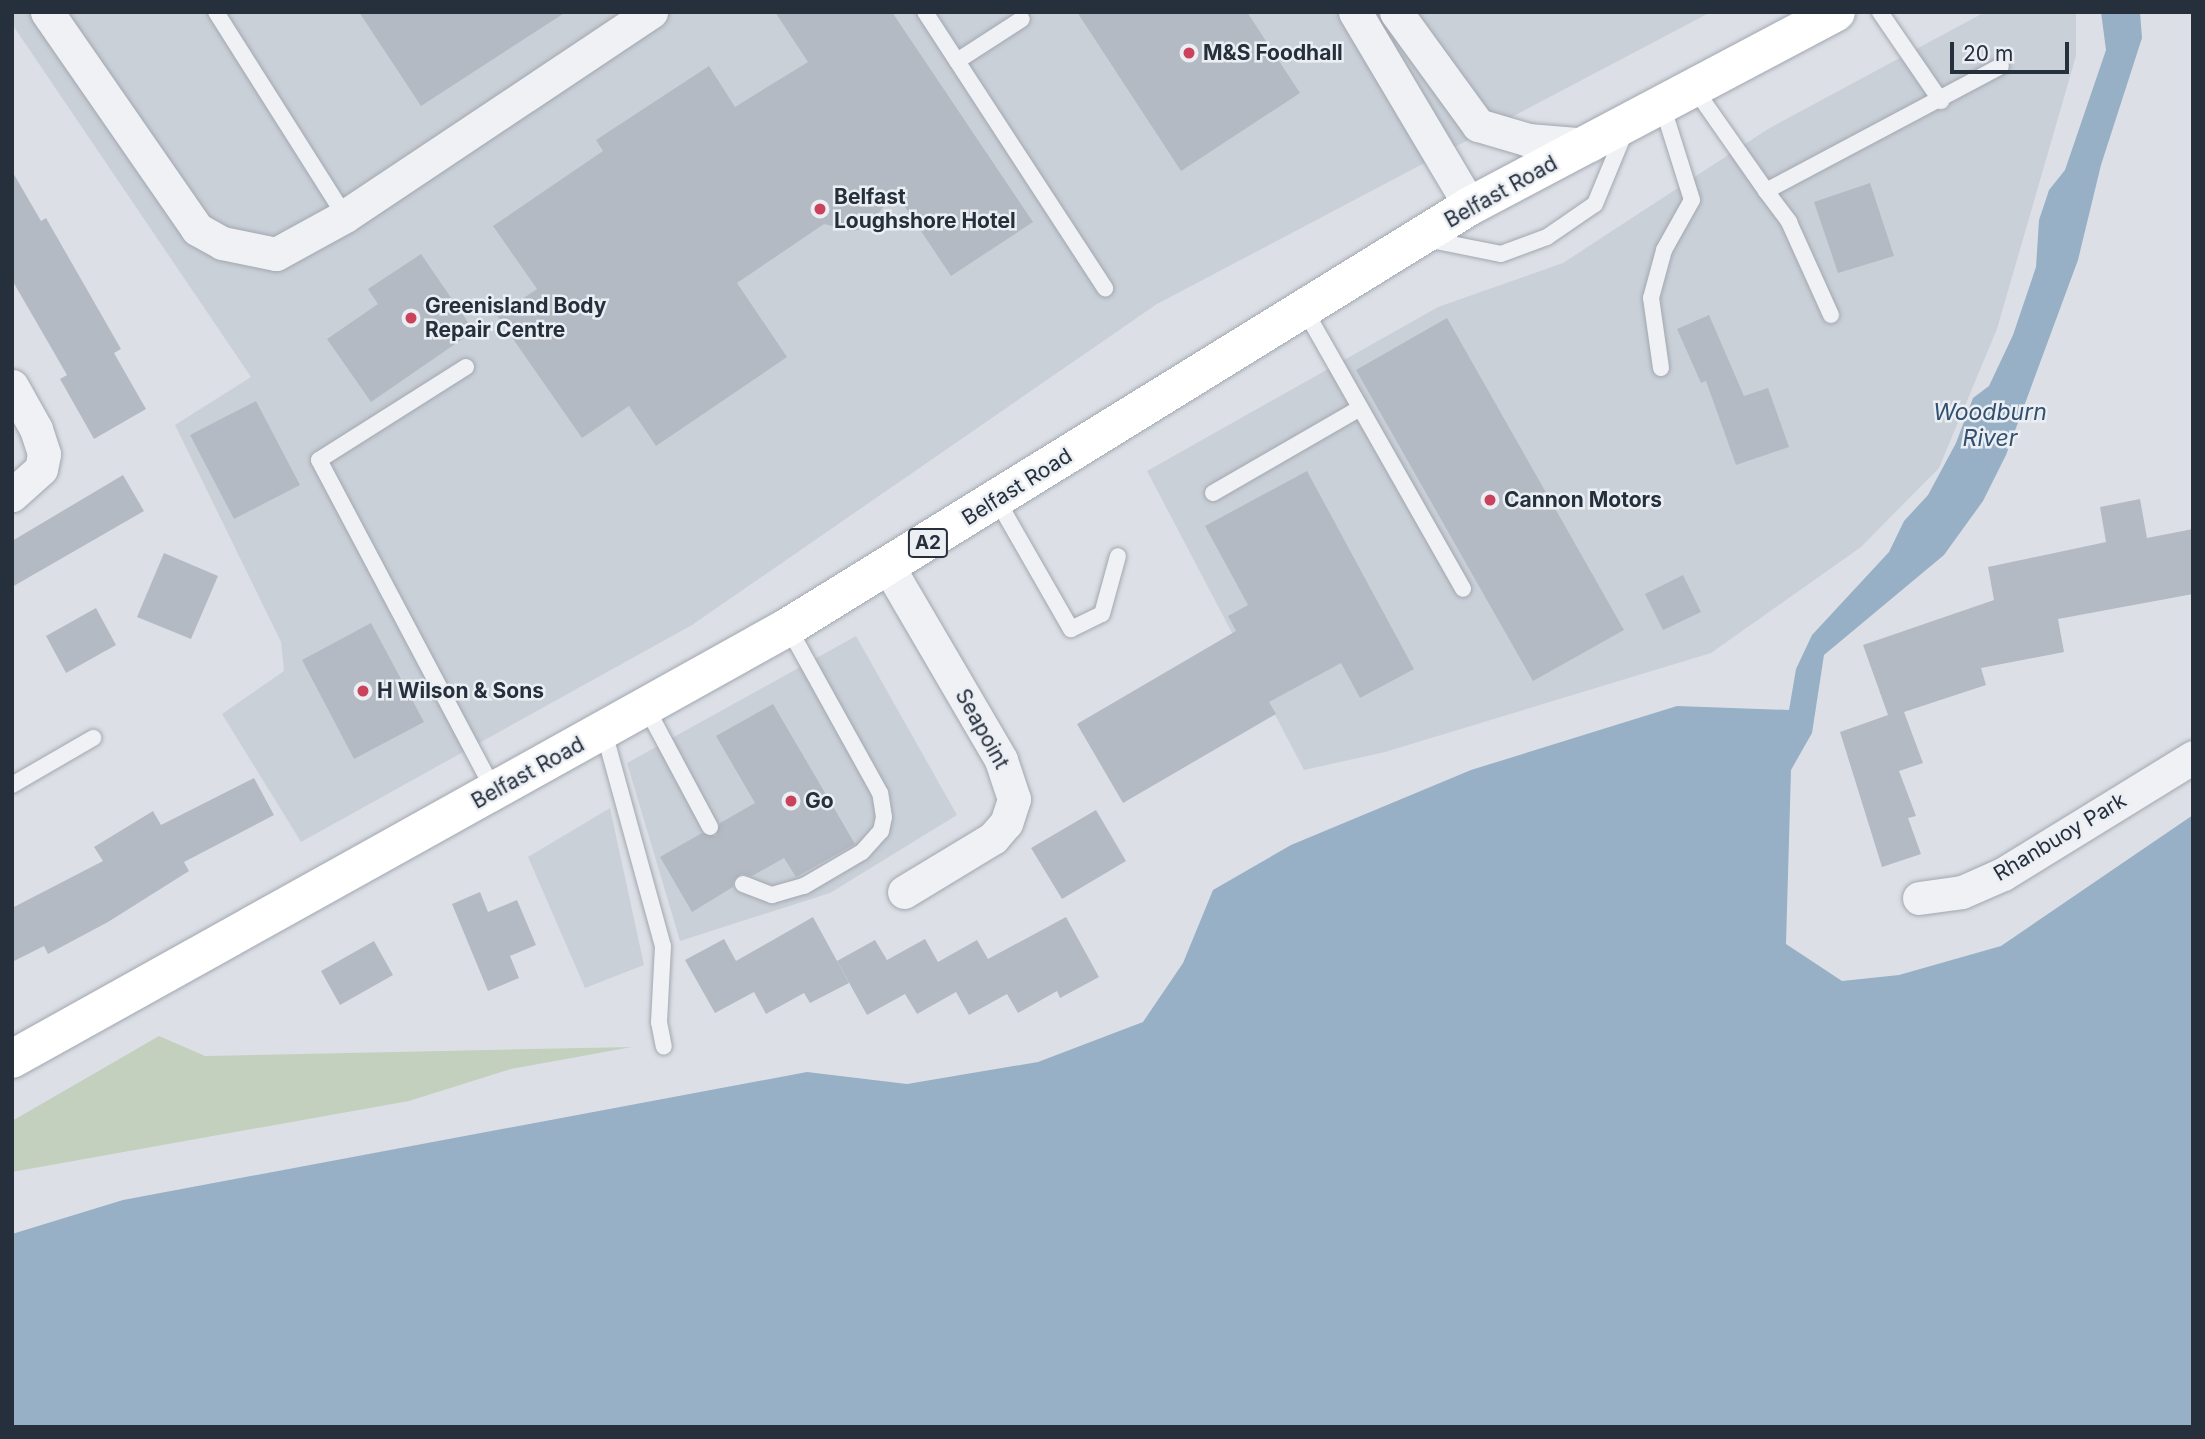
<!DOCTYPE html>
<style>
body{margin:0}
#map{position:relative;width:2205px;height:1439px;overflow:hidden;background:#dce0e6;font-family:Inter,sans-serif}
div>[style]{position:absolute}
.built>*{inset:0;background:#cad0d8}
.green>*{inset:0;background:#c3d0bd}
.water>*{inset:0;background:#97b0c6}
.building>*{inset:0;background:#b4bac3}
.roads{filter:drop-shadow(0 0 2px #a2a7b0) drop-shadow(0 0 2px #a2a7b0)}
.service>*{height:16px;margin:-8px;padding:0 8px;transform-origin:8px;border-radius:8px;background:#eff1f4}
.minor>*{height:33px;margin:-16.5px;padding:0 16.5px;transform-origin:16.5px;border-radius:16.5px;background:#eff1f4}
.trunk>*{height:38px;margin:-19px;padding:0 19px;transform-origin:19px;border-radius:19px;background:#fff}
.dots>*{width:19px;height:19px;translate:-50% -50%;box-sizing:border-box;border:4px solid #ebeff4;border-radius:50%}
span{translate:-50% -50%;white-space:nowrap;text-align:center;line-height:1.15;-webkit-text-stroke:5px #ebeff4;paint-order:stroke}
.shield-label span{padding:2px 5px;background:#ebeff4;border:2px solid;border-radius:5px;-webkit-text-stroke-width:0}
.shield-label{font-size:19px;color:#262f3c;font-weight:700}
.poi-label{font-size:21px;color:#262f3c;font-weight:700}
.left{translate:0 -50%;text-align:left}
.street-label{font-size:21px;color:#262f3c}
.water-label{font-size:23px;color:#32506f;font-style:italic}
.frame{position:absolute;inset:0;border:14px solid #262f3c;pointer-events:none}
.scale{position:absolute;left:1950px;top:42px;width:119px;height:32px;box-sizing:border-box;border:4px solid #262f3c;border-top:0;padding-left:9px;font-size:21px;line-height:24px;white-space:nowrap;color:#262f3c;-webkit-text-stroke:5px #ebeff4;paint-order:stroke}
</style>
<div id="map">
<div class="built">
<i style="clip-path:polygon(12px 12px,1711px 12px,1157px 304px,692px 625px,301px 842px,222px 714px,284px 671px,281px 642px,175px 425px,251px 377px,12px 24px)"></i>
<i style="clip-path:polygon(1985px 12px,2076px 12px,2076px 56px,1997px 329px,1939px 468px,1861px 547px,1711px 653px,1385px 752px,1304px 770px,1147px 471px,1438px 307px,1563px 263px,1768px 129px)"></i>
<i style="clip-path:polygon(856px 636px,957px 815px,830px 893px,680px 941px,627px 763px)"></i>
<i style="clip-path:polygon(610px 808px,644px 965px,585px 988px,528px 857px)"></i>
</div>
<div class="green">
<i style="clip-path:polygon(159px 1036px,205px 1056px,632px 1047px,511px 1069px,409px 1101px,12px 1172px,12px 1121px)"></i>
</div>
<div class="water">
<i style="clip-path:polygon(2101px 12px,2140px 12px,2142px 38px,2101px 165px,2078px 260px,2006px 455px,1983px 501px,1944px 555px,1824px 655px,1812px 733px,1791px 770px,1786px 944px,1842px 981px,1899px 975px,2001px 946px,2193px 815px,2193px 1427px,12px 1427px,12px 1234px,123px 1200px,807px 1072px,907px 1084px,1038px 1062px,1143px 1022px,1183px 963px,1213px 890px,1291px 845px,1471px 770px,1677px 706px,1789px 710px,1796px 669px,1812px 635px,1889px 552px,1904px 521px,1928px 495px,1956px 443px,1973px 398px,1989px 386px,2013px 335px,2036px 267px,2039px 220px,2049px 190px,2065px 170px,2106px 50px)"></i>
</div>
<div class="building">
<i style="clip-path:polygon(359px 12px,566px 12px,421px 106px)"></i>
<i style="clip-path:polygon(775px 12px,892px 12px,1033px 222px,951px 276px,895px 192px,867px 228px,852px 231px,824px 224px,737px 283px,787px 357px,656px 446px,629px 406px,582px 438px,497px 316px,537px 289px,493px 226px,603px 151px,596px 140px,709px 66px,735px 107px,808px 62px)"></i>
<i style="clip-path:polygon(1077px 12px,1247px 12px,1300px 93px,1181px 171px)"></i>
<i style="clip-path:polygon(12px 171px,41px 221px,46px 218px,121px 349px,114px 353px,146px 409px,94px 439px,60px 379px,67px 375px,12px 280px)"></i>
<i style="clip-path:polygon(1870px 183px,1894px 256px,1838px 273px,1814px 202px)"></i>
<i style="clip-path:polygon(421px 254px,474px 331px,371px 402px,327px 339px,378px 304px,368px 289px)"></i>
<i style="clip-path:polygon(1709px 315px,1744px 396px,1768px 388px,1789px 447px,1736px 465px,1706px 381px,1701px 383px,1677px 329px)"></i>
<i style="clip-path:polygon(1447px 318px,1624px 630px,1533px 681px,1356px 370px)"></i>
<i style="clip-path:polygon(256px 401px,300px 485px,234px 519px,190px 435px)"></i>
<i style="clip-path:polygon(1307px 471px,1414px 669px,1360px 698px,1341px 663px,1269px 702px,1276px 714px,1123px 803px,1077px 724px,1236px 631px,1228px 616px,1248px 605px,1205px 526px)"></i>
<i style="clip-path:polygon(123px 475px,144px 511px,12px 587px,12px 541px)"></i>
<i style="clip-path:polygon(2140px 499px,2147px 538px,2193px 529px,2193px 594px,2058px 619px,2064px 652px,1981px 668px,1986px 685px,1904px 712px,1923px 763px,1899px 771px,1916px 816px,1908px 818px,1921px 854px,1882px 867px,1840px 732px,1888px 715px,1863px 645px,1994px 600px,1988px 567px,2106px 542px,2100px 507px)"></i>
<i style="clip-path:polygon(164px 553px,218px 576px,191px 639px,137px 617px)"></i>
<i style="clip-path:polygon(1683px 575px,1701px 612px,1663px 630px,1645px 594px)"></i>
<i style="clip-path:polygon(96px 608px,116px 645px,66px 673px,46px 636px)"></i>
<i style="clip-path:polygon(371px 623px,424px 722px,354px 759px,302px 660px)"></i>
<i style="clip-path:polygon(773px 704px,855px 844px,796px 877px,784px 858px,752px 876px,741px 874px,734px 880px,733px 887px,692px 912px,660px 857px,702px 833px,716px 836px,720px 823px,755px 803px,716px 736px)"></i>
<i style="clip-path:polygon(254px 778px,274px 815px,184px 862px,189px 871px,108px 922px,48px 954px,44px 946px,12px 962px,12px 908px,103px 861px,94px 847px,153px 811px,161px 825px)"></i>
<i style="clip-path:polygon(1096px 810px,1126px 861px,1062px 899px,1031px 848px)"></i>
<i style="clip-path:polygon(480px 892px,488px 912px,517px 900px,536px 945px,510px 956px,519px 978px,488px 991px,452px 904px)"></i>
<i style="clip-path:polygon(813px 917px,849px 983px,810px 1003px,804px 993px,766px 1014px,754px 992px,715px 1013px,685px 960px,724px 939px,736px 961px)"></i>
<i style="clip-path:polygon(1066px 917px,1099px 977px,1060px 998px,1057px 991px,1018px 1013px,1007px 994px,969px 1015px,956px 992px,917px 1014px,905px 994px,867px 1015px,837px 961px,875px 940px,887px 960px,925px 939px,938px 962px,977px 940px,988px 959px)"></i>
<i style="clip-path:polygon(374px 941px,393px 975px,340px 1005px,321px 971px)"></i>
</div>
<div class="roads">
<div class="service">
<i style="left:216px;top:12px;width:241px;rotate:57.7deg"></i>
<i style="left:925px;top:12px;width:330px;rotate:56.9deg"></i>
<i style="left:1880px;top:12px;width:108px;rotate:55.6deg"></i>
<i style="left:957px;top:61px;width:77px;rotate:-32.9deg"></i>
<i style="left:1694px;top:88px;width:126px;rotate:55deg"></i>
<i style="left:1766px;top:191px;width:266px;rotate:-28deg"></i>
<i style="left:1766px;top:191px;width:39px;rotate:53deg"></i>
<i style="left:1789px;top:222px;width:102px;rotate:65.7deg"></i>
<i style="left:1426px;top:239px;width:76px;rotate:11.3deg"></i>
<i style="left:1501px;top:254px;width:49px;rotate:-20.3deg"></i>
<i style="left:1547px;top:237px;width:58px;rotate:-34.5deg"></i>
<i style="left:1595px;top:204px;width:81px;rotate:-67.5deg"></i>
<i style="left:1303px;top:307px;width:324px;rotate:60.4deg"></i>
<i style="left:466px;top:367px;width:174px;rotate:147.7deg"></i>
<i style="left:319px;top:460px;width:374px;rotate:62.1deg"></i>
<i style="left:1661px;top:368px;width:71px;rotate:-98.1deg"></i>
<i style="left:1651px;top:298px;width:50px;rotate:-74.8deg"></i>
<i style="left:1664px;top:250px;width:57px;rotate:-60.8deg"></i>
<i style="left:1692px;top:200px;width:100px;rotate:-107.5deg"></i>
<i style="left:1213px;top:493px;width:170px;rotate:-30deg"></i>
<i style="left:997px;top:500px;width:149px;rotate:60.2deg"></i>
<i style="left:1071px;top:629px;width:34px;rotate:-26deg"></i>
<i style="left:1102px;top:614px;width:60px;rotate:-74.6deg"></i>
<i style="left:646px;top:707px;width:136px;rotate:61.9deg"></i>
<i style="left:604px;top:732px;width:222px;rotate:74.6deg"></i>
<i style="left:663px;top:946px;width:76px;rotate:93deg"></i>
<i style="left:659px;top:1022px;width:25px;rotate:79deg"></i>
<i style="left:12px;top:785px;width:94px;rotate:-30.1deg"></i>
<i style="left:743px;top:884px;width:31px;rotate:21deg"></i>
<i style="left:772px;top:895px;width:33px;rotate:-16deg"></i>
<i style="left:804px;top:886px;width:67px;rotate:-30.4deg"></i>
<i style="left:862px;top:852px;width:28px;rotate:-48deg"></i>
<i style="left:881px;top:831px;width:14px;rotate:-78deg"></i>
<i style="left:884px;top:817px;width:24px;rotate:-99deg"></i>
<i style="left:880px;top:793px;width:190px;rotate:-119deg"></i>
</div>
<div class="minor">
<i style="left:47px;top:12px;width:264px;rotate:55.3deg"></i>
<i style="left:197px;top:229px;width:29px;rotate:29deg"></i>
<i style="left:222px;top:243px;width:55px;rotate:11.5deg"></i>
<i style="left:276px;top:254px;width:79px;rotate:-28.8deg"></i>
<i style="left:345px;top:216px;width:368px;rotate:-33.7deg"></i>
<i style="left:1355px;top:12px;width:226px;rotate:59.3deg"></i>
<i style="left:1396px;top:12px;width:140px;rotate:54deg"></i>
<i style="left:1478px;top:125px;width:53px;rotate:16.4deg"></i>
<i style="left:1529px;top:140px;width:61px;rotate:4.7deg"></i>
<i style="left:12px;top:386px;width:49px;rotate:60.8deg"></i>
<i style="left:36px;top:429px;width:26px;rotate:72deg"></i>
<i style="left:44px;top:454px;width:15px;rotate:101deg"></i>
<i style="left:41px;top:469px;width:39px;rotate:138deg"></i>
<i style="left:889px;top:568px;width:222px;rotate:59.7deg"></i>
<i style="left:1001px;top:760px;width:41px;rotate:71.6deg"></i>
<i style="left:1014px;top:799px;width:25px;rotate:108deg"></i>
<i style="left:1006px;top:823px;width:20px;rotate:131deg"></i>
<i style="left:993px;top:838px;width:104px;rotate:148.8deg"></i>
<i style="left:1919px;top:898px;width:43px;rotate:-7.9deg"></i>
<i style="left:1962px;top:892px;width:45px;rotate:-23.7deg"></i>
<i style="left:2003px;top:874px;width:223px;rotate:-31.6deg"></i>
</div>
<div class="trunk">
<i style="left:12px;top:1059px;width:888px;rotate:-29.1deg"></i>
<i style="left:788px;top:627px;width:801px;rotate:-31.69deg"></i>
<i style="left:1470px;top:206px;width:414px;rotate:-27.9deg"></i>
</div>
</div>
<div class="dots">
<i style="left:1189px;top:53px;background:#ca425c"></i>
<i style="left:820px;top:209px;background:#ca425c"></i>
<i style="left:411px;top:318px;background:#ca425c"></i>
<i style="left:1490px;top:500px;background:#ca425c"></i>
<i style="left:363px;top:691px;background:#ca425c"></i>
<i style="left:791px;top:801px;background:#ca425c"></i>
</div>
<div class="shield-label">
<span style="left:928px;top:543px">A2</span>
</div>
<div class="poi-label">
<span class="left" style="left:1203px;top:53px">M&amp;S Foodhall</span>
<span class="left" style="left:834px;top:209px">Belfast<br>Loughshore Hotel</span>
<span class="left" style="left:425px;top:318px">Greenisland Body<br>Repair Centre</span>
<span class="left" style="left:1504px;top:500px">Cannon Motors</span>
<span class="left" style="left:377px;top:691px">H Wilson &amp; Sons</span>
<span class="left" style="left:805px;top:801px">Go</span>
</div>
<div class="street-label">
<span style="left:1501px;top:192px;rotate:-29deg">Belfast Road</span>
<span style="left:1017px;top:487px;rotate:-32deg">Belfast Road</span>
<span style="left:982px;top:729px;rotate:61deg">Seapoint</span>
<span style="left:528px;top:773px;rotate:-29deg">Belfast Road</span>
<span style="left:2060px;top:837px;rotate:-31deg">Rhanbuoy Park</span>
</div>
<div class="water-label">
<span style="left:1990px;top:425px">Woodburn<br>River</span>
</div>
<div class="frame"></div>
<div class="scale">20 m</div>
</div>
